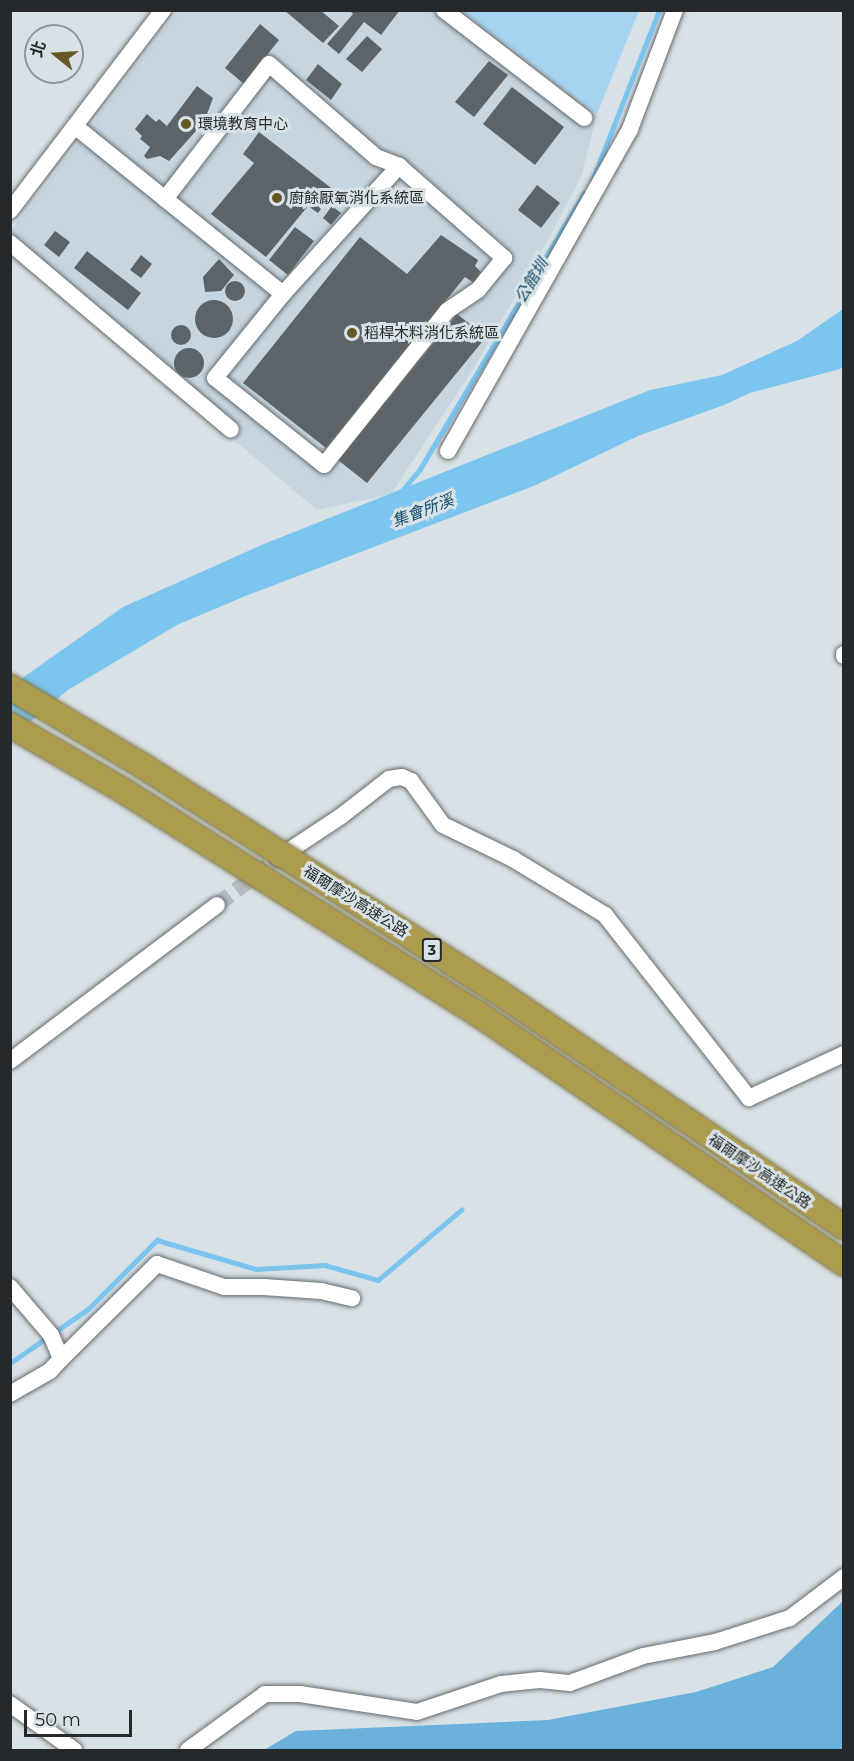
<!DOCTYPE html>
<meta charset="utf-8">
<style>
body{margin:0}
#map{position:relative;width:854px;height:1761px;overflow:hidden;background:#d8e1e6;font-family:Montserrat,"Noto Sans TC",sans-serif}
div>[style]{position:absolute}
.built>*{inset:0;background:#c6d5df}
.green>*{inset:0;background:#a7d5f1}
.forest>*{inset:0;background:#6ab2dc}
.water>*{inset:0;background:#7cc5ef}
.stream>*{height:4.5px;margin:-2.25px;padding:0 2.25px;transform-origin:2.25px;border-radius:2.25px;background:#7cc5ef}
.building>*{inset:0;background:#5d6469}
.round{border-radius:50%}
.minor-tunnel>*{height:16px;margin-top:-8px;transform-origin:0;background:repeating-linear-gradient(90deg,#b4bcc1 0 16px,transparent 0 24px)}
.roads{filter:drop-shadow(0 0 2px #636a6f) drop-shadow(0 0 2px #636a6f)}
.minor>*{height:16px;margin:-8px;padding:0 8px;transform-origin:8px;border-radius:8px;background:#fff}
.bridges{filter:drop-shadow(0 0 2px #7d7442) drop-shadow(0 0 2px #7d7442)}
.highway-bridge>*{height:24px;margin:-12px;padding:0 12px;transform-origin:12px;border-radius:12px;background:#ad9c4e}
.dots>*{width:16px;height:16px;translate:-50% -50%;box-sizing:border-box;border:3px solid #d8e1e6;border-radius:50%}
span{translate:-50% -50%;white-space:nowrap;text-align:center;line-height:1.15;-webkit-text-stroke:6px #d8e1e6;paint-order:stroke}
.shield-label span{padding:2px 4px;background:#d8e1e6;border:2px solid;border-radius:4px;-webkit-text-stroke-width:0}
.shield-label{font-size:14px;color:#25292b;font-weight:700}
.poi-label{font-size:15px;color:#25292b}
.left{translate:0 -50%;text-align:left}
.street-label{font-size:15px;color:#25292b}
.water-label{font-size:16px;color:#114b68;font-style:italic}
.frame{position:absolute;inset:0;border:12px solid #25292b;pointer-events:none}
.north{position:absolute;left:24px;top:24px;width:60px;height:60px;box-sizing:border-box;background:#d8e1e6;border:2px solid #90979b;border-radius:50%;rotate:288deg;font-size:16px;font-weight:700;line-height:24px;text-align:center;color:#25292b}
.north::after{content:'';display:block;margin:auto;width:21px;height:27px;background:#645925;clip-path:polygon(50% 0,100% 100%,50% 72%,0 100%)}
.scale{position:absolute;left:24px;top:1710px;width:108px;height:27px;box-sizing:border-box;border:3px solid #25292b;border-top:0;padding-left:8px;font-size:18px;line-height:21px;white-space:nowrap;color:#25292b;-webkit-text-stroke:4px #d8e1e6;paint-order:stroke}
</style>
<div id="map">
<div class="built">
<i style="clip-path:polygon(178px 11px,463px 11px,597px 114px,582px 175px,549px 238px,475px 366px,391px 494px,317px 510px,11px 252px,10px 232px)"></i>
</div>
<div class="green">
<i style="clip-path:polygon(463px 11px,639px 11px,597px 114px)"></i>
</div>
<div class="forest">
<i style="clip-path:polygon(843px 1601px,843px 1750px,264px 1750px,296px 1731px,548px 1720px,696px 1692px,773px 1667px)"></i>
</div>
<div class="water">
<i style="clip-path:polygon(843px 309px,843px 366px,840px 369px,750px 393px,724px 405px,638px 436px,536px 485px,243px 597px,177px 625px,68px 690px,11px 738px,11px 686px,123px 607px,264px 544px,650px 390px,722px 375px,797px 341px)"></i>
</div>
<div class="stream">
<i style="left:592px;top:181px;width:184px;rotate:-68.6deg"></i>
<i style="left:400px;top:493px;width:31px;rotate:-50deg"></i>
<i style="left:420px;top:469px;width:321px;rotate:-59.3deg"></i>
<i style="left:10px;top:1363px;width:95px;rotate:-34.7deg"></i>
<i style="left:88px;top:1309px;width:98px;rotate:-45deg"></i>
<i style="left:157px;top:1240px;width:103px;rotate:16.3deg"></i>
<i style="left:256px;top:1269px;width:69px;rotate:-3.3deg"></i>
<i style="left:325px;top:1265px;width:55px;rotate:15.8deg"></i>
<i style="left:378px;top:1280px;width:109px;rotate:-40.1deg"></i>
</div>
<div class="building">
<i style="clip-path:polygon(284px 10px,320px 10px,339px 26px,323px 43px)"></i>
<i style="clip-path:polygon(349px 10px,400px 10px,381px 35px,364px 22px,339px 54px,327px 44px,353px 14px)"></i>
<i style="clip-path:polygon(260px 24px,279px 40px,244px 84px,225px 68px)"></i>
<i style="clip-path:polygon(367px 36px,382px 49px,362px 72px,346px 59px)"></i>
<i style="clip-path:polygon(489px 61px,508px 75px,474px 117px,455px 102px)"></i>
<i style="clip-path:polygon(318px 64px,342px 84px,331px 100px,306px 80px)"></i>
<i style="clip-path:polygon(197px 86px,213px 98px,204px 122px,169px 161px,160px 156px,147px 159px,144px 156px,150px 147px,140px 139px,142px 136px,135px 129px,147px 114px,156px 122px,159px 119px,167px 126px)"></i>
<i style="clip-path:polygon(512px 87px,564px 127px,535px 165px,483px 124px)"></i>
<i style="clip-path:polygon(259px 132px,335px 191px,318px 213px,308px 206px,266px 257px,211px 214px,254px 163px,243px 154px)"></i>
<i style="clip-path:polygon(537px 185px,560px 203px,541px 228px,518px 210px)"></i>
<i style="clip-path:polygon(332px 206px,341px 213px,331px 225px,323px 218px)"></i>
<i style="clip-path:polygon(295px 227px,314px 241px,288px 275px,269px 260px)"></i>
<i style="clip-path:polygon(55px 231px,70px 242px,59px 257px,44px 245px)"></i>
<i style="clip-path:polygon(441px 235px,478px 260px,475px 266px,481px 272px,474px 283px,465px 277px,326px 448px,243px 383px,360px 237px,407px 274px)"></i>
<i style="clip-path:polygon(87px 251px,141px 293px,128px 310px,74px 268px)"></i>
<i style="clip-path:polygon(141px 255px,152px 264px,141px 278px,130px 270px)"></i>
<i style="clip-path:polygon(219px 259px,234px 275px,221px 291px,205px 292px,203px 277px)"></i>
<i class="round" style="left:225px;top:281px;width:20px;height:20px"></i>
<i class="round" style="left:195px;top:300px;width:38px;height:38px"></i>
<i style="clip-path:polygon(457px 314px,486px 337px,367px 483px,338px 460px)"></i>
<i class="round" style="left:171px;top:325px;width:20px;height:20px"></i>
<i class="round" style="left:174px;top:348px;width:30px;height:30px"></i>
</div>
<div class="minor-tunnel">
<i style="left:217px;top:905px;width:77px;rotate:-37.6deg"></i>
</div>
<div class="roads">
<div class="minor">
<i style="left:444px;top:10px;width:177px;rotate:37.6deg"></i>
<i style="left:76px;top:127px;width:266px;rotate:38.9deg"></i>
<i style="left:165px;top:199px;width:170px;rotate:-52.4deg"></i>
<i style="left:269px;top:64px;width:142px;rotate:41deg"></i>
<i style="left:376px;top:157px;width:25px;rotate:21deg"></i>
<i style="left:399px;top:166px;width:140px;rotate:41.2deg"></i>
<i style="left:504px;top:258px;width:41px;rotate:129.1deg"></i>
<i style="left:478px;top:290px;width:37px;rotate:146deg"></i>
<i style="left:447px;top:311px;width:197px;rotate:128.6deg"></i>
<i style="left:324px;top:465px;width:139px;rotate:-141.4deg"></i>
<i style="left:215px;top:378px;width:108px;rotate:-51deg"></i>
<i style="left:283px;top:294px;width:173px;rotate:-47.8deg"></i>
<i style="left:10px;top:211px;width:253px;rotate:-52.7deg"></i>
<i style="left:10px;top:243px;width:289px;rotate:40.2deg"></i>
<i style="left:448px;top:451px;width:370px;rotate:-60.5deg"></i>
<i style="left:630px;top:129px;width:127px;rotate:-69.3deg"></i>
<i style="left:844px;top:654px;width:2px;rotate:90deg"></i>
<i style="left:278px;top:858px;width:74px;rotate:-33.5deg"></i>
<i style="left:340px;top:817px;width:62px;rotate:-37.8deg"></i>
<i style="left:389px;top:779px;width:13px;rotate:-9deg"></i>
<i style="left:402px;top:777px;width:10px;rotate:24deg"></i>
<i style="left:411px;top:781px;width:54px;rotate:54deg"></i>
<i style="left:443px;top:825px;width:78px;rotate:25.9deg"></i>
<i style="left:513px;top:859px;width:108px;rotate:31.3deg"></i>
<i style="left:605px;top:915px;width:233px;rotate:51.8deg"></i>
<i style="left:749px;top:1098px;width:105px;rotate:-24.9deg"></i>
<i style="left:10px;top:1061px;width:259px;rotate:-37deg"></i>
<i style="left:10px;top:1287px;width:63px;rotate:49.5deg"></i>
<i style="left:51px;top:1335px;width:26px;rotate:67deg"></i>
<i style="left:61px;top:1359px;width:16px;rotate:133deg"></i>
<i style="left:50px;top:1371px;width:46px;rotate:150.1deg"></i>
<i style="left:61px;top:1359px;width:135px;rotate:-44.7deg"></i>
<i style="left:157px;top:1264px;width:71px;rotate:18.9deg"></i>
<i style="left:224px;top:1287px;width:40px"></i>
<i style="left:264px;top:1287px;width:57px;rotate:4deg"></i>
<i style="left:321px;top:1291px;width:32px;rotate:13deg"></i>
<i style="left:10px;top:1704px;width:79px;rotate:35.7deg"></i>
<i style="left:188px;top:1750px;width:95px;rotate:-36deg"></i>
<i style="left:265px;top:1694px;width:35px"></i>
<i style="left:300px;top:1694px;width:118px;rotate:8.7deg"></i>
<i style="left:417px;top:1712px;width:89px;rotate:-18.4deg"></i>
<i style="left:501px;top:1684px;width:39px;rotate:-6deg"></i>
<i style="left:540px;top:1680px;width:30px;rotate:6deg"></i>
<i style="left:570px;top:1683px;width:78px;rotate:-20.3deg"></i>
<i style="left:643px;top:1656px;width:73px;rotate:-11deg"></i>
<i style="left:715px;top:1642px;width:79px;rotate:-17.7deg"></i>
<i style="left:790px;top:1618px;width:68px;rotate:-37.2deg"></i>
</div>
</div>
<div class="bridges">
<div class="highway-bridge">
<i style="left:10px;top:687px;width:155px;rotate:30.7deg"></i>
<i style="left:143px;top:766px;width:421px;rotate:32.5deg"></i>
<i style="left:498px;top:992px;width:418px;rotate:34.2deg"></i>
<i style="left:10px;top:725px;width:132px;rotate:30.1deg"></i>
<i style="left:124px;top:791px;width:417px;rotate:32.2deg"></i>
<i style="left:477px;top:1013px;width:444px;rotate:34.3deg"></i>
</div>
</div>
<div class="dots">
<i style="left:186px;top:124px;background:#645925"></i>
<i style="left:277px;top:198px;background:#645925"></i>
<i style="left:352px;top:333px;background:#645925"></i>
</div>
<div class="shield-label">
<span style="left:432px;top:950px">3</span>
</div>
<div class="poi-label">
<span class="left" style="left:198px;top:124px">環境教育中心</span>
<span class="left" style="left:289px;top:198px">廚餘厭氧消化系統區</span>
<span class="left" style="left:364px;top:333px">稻桿木料消化系統區</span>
</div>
<div class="street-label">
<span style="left:356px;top:901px;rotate:32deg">福爾摩沙高速公路</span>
<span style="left:760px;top:1171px;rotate:34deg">福爾摩沙高速公路</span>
</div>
<div class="water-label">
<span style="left:532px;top:281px;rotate:-59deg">公館圳</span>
<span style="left:423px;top:511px;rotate:-21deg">集會所溪</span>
</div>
<div class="frame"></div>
<div class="north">北</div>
<div class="scale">50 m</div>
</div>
